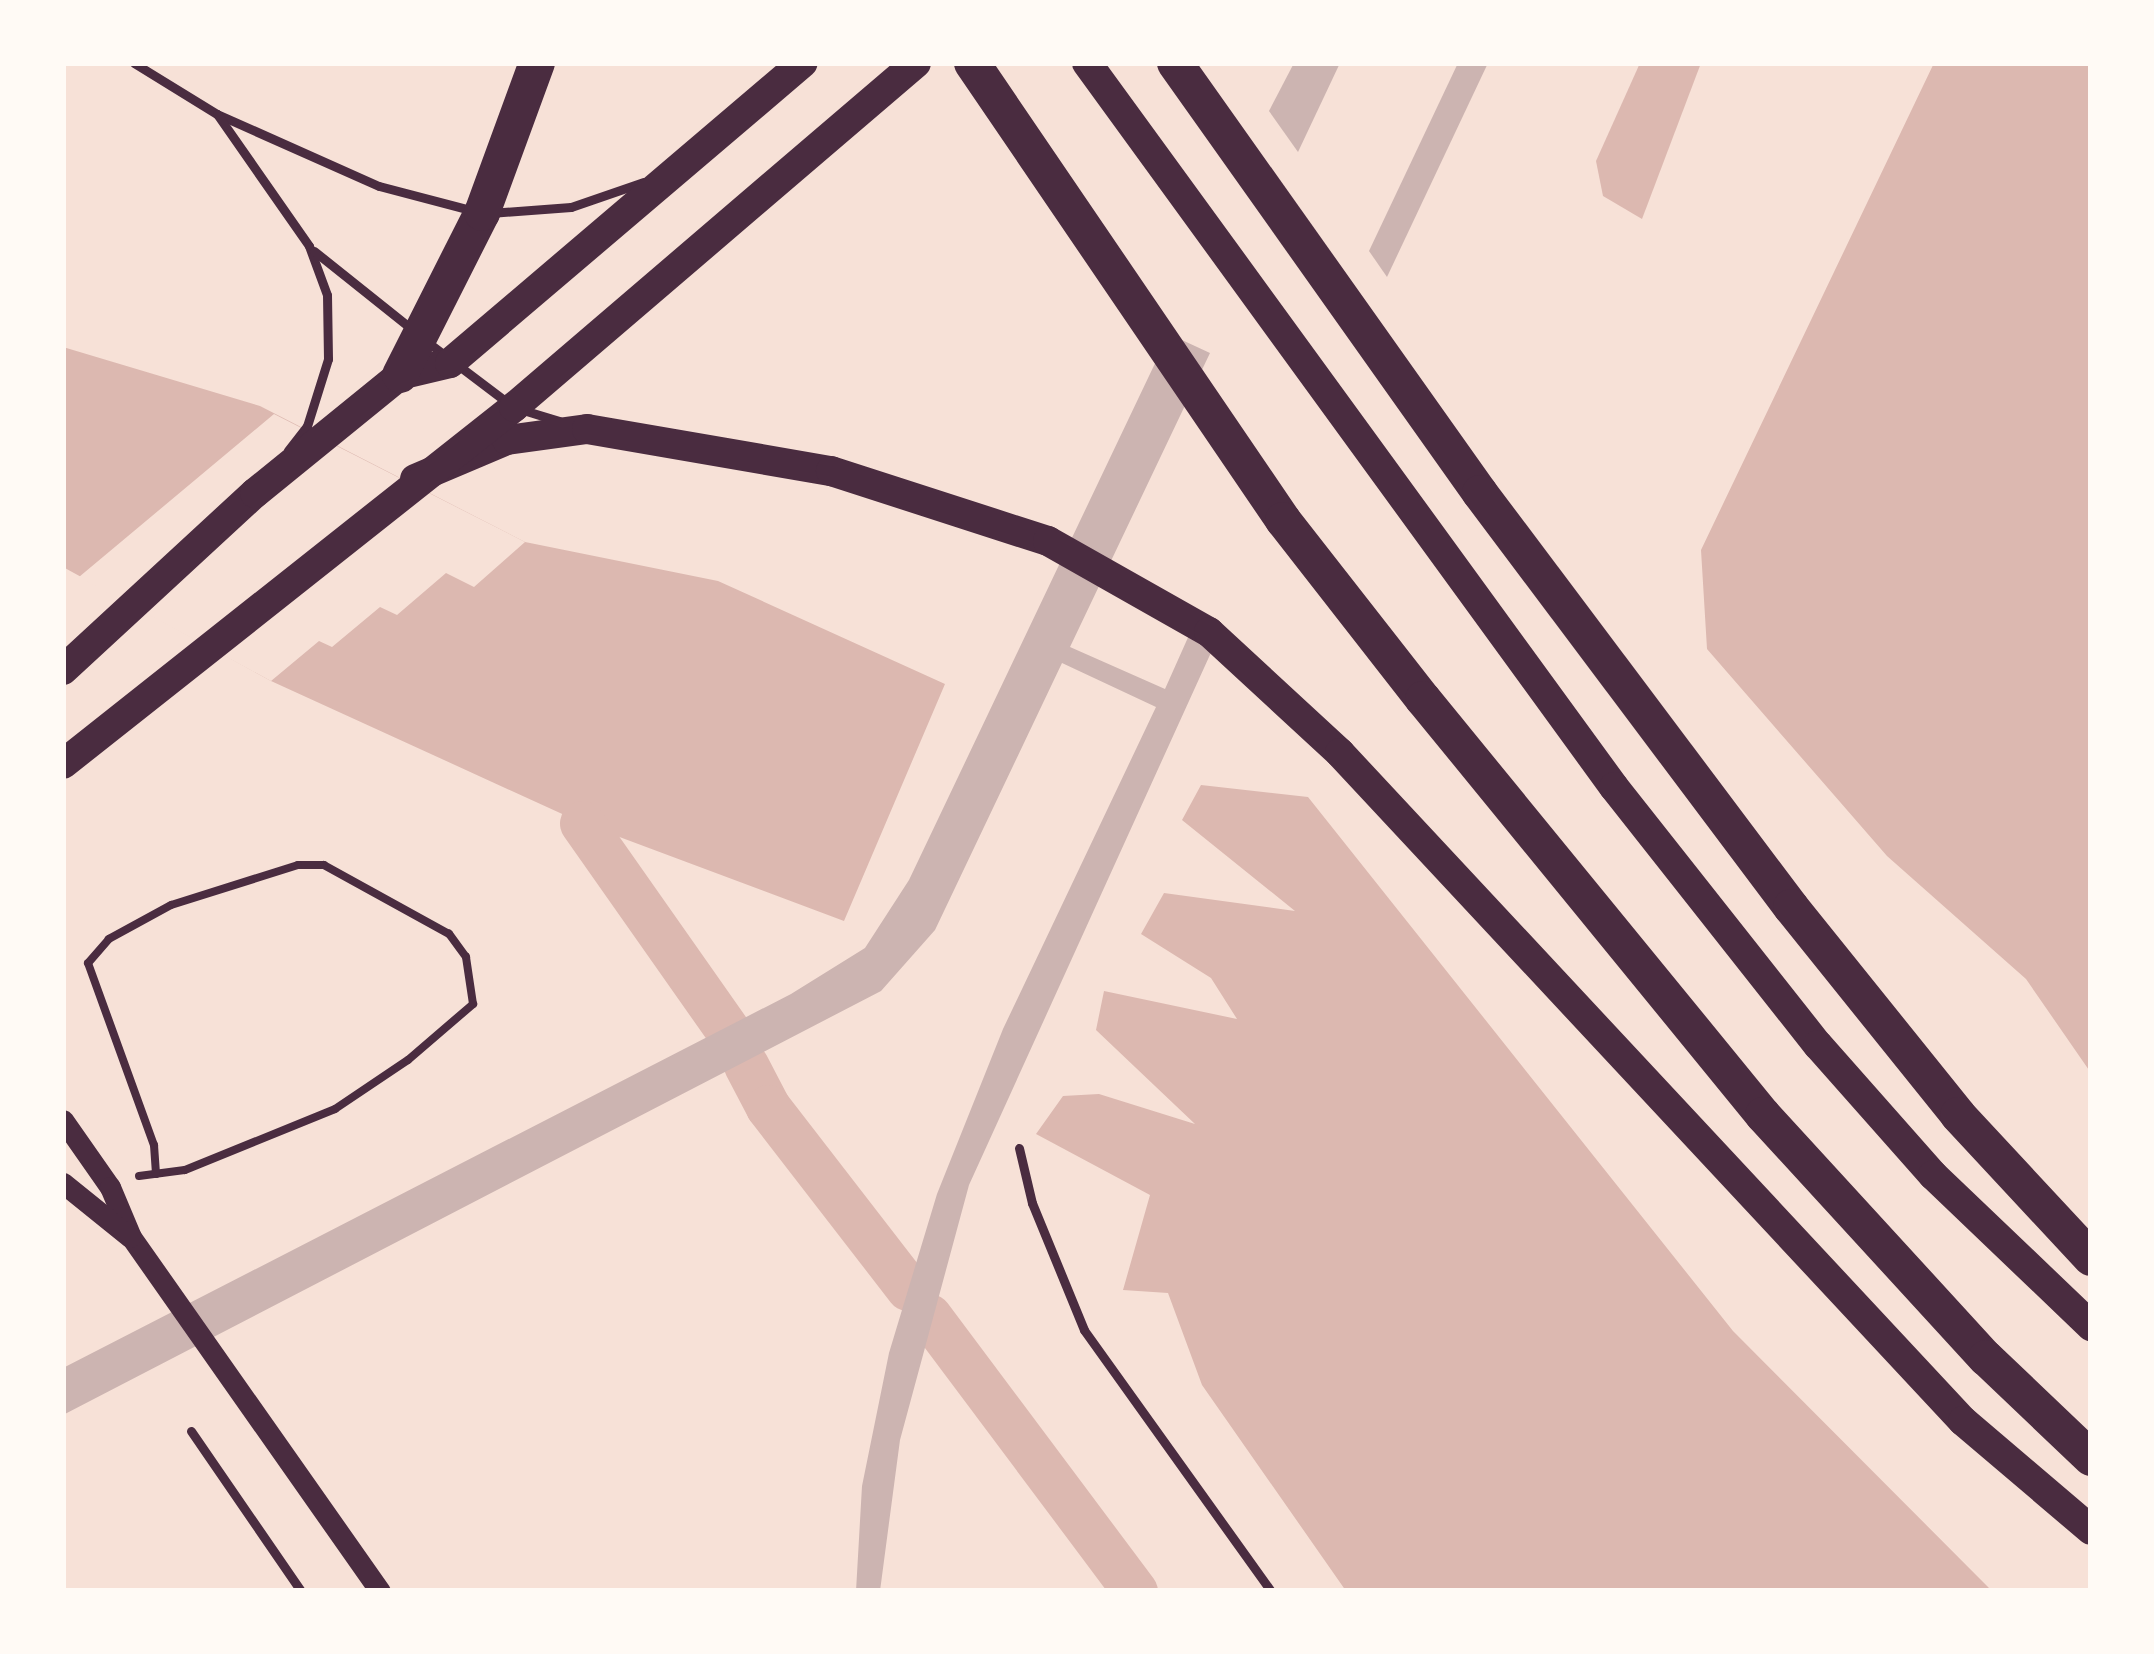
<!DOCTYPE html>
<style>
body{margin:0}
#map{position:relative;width:2154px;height:1654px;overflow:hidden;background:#f7e1d7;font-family:"Sofia Sans Condensed",sans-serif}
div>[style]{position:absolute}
.water>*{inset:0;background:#dcb8b0}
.pier>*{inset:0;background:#f7e1d7}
.canal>*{height:45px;margin:-22.5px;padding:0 22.5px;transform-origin:22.5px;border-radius:22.5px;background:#dcb8b0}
.building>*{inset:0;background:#ccb4b1}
.path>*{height:8px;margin:-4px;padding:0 4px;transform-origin:4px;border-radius:4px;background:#4a2c40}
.service>*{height:9px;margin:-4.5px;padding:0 4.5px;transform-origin:4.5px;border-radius:4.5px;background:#4a2c40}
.tertiary>*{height:21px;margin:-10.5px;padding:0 10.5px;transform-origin:10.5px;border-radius:10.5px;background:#4a2c40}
.primary>*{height:30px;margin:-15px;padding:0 15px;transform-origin:15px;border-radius:15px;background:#4a2c40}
.motorway>*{height:36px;margin:-18px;padding:0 18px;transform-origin:18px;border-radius:18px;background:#4a2c40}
span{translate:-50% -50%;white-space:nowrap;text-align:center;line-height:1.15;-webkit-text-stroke:9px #fffaf5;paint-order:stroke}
.frame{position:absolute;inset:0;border:66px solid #fffaf5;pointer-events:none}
</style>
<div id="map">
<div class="water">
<i style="clip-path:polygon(1640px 63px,1701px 63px,1642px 219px,1603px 196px,1596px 161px)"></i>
<i style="clip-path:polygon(1934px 63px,2091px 63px,2091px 1073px,2026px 979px,1887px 856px,1707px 649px,1701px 550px)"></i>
<i style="clip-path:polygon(63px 347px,260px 406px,525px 542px,718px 581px,945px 684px,844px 921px,582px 823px,271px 681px,63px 567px)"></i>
<i style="clip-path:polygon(1201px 785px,1308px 797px,1733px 1331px,1992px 1591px,1346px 1591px,1202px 1385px,1168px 1293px,1123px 1290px,1150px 1195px,1036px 1134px,1063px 1096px,1099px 1094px,1195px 1124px,1096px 1030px,1104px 991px,1237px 1019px,1211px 978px,1141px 934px,1164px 893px,1295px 911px,1182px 820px)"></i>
</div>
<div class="pier">
<i style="clip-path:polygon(274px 414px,525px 542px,474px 587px,446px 573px,397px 615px,380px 607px,332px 647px,319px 641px,271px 681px,79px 577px)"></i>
</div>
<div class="canal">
<i style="left:582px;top:823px;width:251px;rotate:54.9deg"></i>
<i style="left:746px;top:1065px;width:47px;rotate:62.4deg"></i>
<i style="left:768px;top:1107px;width:229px;rotate:52.3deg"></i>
<i style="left:929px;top:1316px;width:344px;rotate:53.2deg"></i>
</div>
<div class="building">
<i style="clip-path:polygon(1294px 63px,1340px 63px,1298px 152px,1269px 111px)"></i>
<i style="clip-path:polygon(1458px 63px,1488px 63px,1387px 277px,1369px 251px)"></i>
<i style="clip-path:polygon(1169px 334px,1210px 353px,1070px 647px,1165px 689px,1190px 633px,1214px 646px,969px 1185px,900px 1440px,880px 1591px,856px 1591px,862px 1486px,889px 1353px,937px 1194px,1003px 1029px,1156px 707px,1062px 663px,935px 930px,881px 991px,63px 1415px,63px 1368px,791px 994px,865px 948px,909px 880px)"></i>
</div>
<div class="path">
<i style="left:139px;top:1176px;width:46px;rotate:-7.4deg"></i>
<i style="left:185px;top:1170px;width:162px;rotate:-22.1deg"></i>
<i style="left:335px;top:1109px;width:88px;rotate:-33.9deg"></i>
<i style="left:408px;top:1060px;width:86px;rotate:-40.7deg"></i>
<i style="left:473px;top:1004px;width:48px;rotate:-98.5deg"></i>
<i style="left:466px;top:957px;width:29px;rotate:-126deg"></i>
<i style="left:449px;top:934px;width:143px;rotate:-151.1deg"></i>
<i style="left:324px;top:865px;width:26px;rotate:180deg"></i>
<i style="left:298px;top:865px;width:133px;rotate:162.5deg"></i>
<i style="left:171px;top:905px;width:71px;rotate:151.3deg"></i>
<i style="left:109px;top:939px;width:32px;rotate:131deg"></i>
<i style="left:88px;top:963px;width:194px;rotate:70.1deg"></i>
<i style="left:154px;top:1145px;width:29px;rotate:86deg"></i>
</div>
<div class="service">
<i style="left:134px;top:63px;width:97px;rotate:31.6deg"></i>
<i style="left:217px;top:114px;width:177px;rotate:24deg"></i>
<i style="left:379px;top:186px;width:98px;rotate:14.7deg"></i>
<i style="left:217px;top:114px;width:161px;rotate:55.1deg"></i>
<i style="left:309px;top:246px;width:52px;rotate:69.8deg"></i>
<i style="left:327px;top:295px;width:64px;rotate:89.1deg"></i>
<i style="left:328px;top:359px;width:70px;rotate:107.4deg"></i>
<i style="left:307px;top:426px;width:31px;rotate:128deg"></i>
<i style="left:490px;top:213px;width:81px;rotate:-4.2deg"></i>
<i style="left:571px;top:207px;width:76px;rotate:-19.1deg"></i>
<i style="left:314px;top:251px;width:127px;rotate:38.6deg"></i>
<i style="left:426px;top:341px;width:103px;rotate:37.1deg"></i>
<i style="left:523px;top:410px;width:38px;rotate:17deg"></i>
<i style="left:1019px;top:1148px;width:57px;rotate:76.7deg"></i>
<i style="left:1032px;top:1203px;width:137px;rotate:67.7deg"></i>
<i style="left:1084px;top:1330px;width:321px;rotate:54.4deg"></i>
<i style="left:191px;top:1431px;width:194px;rotate:55.5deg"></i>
</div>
<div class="tertiary">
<i style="left:63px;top:1120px;width:82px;rotate:55deg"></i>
<i style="left:110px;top:1187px;width:54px;rotate:67.2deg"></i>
<i style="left:131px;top:1237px;width:433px;rotate:54.9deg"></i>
<i style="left:63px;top:1183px;width:86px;rotate:38.9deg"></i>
</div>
<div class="primary">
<i style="left:1087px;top:63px;width:895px;rotate:53.95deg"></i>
<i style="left:1614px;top:787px;width:329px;rotate:51.7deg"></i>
<i style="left:1818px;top:1045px;width:174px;rotate:48.5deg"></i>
<i style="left:1933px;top:1175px;width:219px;rotate:43.7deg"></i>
<i style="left:415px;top:479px;width:100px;rotate:-23deg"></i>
<i style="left:507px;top:440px;width:81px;rotate:-7.8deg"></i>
<i style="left:587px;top:429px;width:248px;rotate:9.8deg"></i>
<i style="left:831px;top:471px;width:228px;rotate:17.9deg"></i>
<i style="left:1048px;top:541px;width:185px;rotate:29.5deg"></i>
<i style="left:1209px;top:632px;width:178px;rotate:42.7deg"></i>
<i style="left:1340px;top:753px;width:913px;rotate:47deg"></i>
<i style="left:1963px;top:1421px;width:168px;rotate:40.4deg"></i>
<i style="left:63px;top:670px;width:261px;rotate:-42.7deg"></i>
<i style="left:255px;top:493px;width:187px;rotate:-39.1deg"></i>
<i style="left:400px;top:375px;width:51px;rotate:-13.5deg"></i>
<i style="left:450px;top:363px;width:463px;rotate:-40.4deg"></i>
<i style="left:63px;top:764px;width:575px;rotate:-38.36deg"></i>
<i style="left:514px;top:407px;width:529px;rotate:-40.55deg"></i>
</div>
<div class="motorway">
<i style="left:972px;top:63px;width:553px;rotate:55.76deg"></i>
<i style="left:1283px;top:520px;width:227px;rotate:52deg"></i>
<i style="left:1423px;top:699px;width:537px;rotate:50.74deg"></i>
<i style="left:1763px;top:1115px;width:330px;rotate:47.5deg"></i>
<i style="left:1986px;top:1358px;width:145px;rotate:43.6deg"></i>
<i style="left:1175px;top:63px;width:527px;rotate:54.65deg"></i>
<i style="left:1480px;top:493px;width:518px;rotate:53.09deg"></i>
<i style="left:1791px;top:907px;width:267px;rotate:51.2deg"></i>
<i style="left:1958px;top:1115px;width:195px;rotate:47.1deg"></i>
<i style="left:400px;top:375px;width:182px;rotate:-63.2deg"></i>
<i style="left:482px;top:213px;width:160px;rotate:-69.9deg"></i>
</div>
<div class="frame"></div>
</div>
